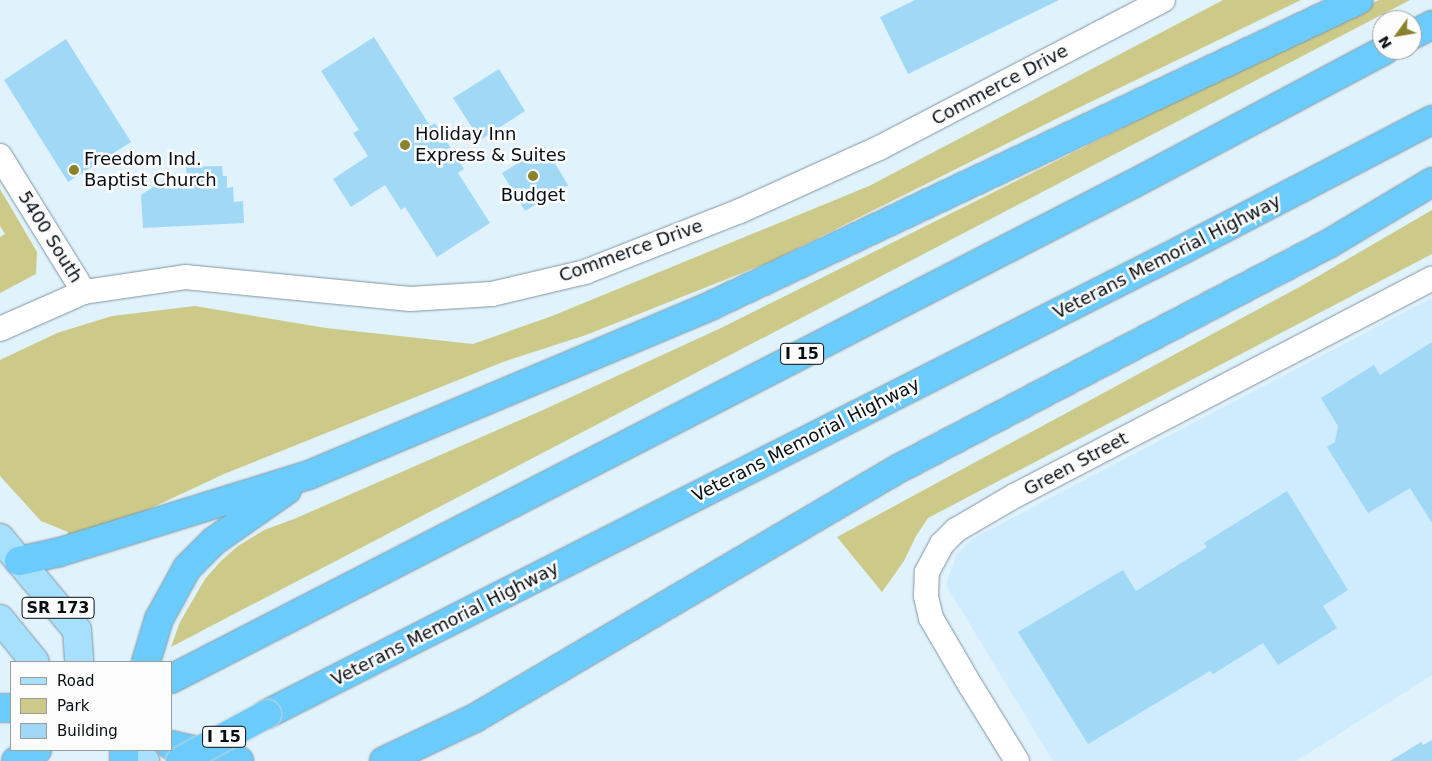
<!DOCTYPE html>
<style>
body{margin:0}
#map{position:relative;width:1432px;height:761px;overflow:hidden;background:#e0f2fc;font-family:"DejaVu Sans",sans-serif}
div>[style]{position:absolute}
.built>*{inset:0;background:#ceecfd}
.green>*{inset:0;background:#cdca89}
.building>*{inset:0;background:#a0d8f6}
.roads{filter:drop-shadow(0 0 1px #8095a1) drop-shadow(0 0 1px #8095a1)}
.minor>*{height:24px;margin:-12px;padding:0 12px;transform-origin:12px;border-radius:12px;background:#fff}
.major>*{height:28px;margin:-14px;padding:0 14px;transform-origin:14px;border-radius:14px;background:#a6e0fd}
.highway>*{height:28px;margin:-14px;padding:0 14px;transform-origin:14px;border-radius:14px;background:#6bcbfb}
.bridges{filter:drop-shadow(0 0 1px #d2d4d4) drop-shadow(0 0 1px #d2d4d4)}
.highway-bridge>*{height:28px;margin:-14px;padding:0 14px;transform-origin:14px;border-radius:14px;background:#6bcbfb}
.dots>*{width:14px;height:14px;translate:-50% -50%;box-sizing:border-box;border:2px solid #fcfcfc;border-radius:50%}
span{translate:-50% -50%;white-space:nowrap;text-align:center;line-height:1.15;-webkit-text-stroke:5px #fcfcfc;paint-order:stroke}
.shield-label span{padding:1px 4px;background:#fcfcfc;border:1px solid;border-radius:4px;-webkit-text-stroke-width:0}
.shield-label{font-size:16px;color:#060e12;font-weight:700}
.street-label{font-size:18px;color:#060e12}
.poi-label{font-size:18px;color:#060e12}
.left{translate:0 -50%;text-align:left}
.legend{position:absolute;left:10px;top:661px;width:162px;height:90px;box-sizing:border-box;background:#fcfcfc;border:1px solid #9a9d9e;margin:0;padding:6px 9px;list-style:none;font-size:15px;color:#060e12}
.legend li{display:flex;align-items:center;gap:10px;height:25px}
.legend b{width:25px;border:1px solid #9a9d9e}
.north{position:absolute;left:1372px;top:10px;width:50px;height:50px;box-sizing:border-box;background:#fcfcfc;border:1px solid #9a9d9e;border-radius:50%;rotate:238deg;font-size:14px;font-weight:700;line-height:20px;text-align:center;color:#060e12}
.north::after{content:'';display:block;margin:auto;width:18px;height:22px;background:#89832b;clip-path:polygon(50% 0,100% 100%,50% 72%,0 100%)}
</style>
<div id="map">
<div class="built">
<i style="clip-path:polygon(1432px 298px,1432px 675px,1296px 761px,1053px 761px,946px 585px,957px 554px,972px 539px)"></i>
</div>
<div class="green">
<i style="clip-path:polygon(1223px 0,1301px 0,1068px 113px,772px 261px,586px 335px,503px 362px,224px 474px,115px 525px,67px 536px,68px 532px,41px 521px,0 476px,0 360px,57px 333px,112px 316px,195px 306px,326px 328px,473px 344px,552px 316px,869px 186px)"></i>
<i style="clip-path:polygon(1379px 0,1410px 0,171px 647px,180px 622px,205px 579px,221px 561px,238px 546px,264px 530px,294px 519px,543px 410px,723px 327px)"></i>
<i style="clip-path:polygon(0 189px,37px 252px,36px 274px,0 293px,0 237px,5px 234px,0 226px)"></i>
<i style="clip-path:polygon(1432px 210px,1432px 254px,928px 518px,916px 536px,904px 561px,882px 592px,837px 537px,1303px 285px)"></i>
</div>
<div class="building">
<i style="clip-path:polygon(915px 0,1059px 0,908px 74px,880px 17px)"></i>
<i style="clip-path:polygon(374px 37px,430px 126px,435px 123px,464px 169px,458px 173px,490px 223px,437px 257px,405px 207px,401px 210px,385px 185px,351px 207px,333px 179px,368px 156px,353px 133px,359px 130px,321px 71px)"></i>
<i style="clip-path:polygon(66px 39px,131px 142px,68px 182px,4px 80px)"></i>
<i style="clip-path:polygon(499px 69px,525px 111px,480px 140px,453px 98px)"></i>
<i style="clip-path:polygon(545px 147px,568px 185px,525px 211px,502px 173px)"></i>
<i style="clip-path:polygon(222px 166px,223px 176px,227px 176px,227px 188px,233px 187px,234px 202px,243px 201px,244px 223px,143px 228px,141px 195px,168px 177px,187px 176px,186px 167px)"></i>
<i style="clip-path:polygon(1432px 342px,1432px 523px,1410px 488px,1368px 513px,1327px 447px,1335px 442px,1338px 426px,1321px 398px,1374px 365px,1380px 375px)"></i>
<i style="clip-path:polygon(1287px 491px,1348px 590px,1323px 606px,1337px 628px,1278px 665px,1263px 643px,1213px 674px,1210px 671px,1088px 744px,1018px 632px,1123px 570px,1136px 591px,1207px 547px,1204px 543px)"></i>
<i style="clip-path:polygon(1432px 740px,1432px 761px,1390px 761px,1421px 742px,1423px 745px)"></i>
</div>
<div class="roads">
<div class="minor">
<i style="left:0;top:156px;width:160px;rotate:58.3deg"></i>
<i style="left:0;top:329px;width:92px;rotate:-23.8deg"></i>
<i style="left:84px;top:292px;width:102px;rotate:-8.4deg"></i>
<i style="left:185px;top:277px;width:226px;rotate:5.6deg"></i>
<i style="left:410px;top:299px;width:82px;rotate:-3.5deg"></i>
<i style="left:492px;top:294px;width:96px;rotate:-13.3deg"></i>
<i style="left:585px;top:272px;width:167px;rotate:-21.5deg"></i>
<i style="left:740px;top:211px;width:153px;rotate:-24.4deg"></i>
<i style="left:879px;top:148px;width:320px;rotate:-27.5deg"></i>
<i style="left:1017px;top:761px;width:89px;rotate:-121.7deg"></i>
<i style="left:970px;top:685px;width:78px;rotate:-120.2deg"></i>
<i style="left:931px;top:618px;width:23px;rotate:-103deg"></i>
<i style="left:926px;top:596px;width:24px;rotate:-88deg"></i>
<i style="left:927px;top:572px;width:32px;rotate:-62deg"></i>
<i style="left:942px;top:544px;width:20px;rotate:-45deg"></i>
<i style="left:956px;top:530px;width:69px;rotate:-30.3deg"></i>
<i style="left:1016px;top:495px;width:469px;rotate:-27.5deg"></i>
</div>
<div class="major">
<i style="left:0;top:538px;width:120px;rotate:50.1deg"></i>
<i style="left:77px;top:630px;width:32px;rotate:86deg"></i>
<i style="left:0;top:619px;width:55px;rotate:50.9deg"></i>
<i style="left:137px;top:750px;width:14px;rotate:54deg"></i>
</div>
<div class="highway">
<i style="left:1412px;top:35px;width:22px;rotate:-27deg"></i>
<i style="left:19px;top:561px;width:42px;rotate:-12.4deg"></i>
<i style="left:60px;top:552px;width:261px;rotate:-17.2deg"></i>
<i style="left:309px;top:475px;width:428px;rotate:-22.8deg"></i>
<i style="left:704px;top:309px;width:724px;rotate:-25.26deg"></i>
<i style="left:146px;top:662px;width:45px;rotate:-73.2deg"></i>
<i style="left:159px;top:619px;width:58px;rotate:-61.2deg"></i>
<i style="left:187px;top:568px;width:38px;rotate:-45deg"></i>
<i style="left:214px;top:541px;width:89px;rotate:-34.9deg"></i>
<i style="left:171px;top:679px;width:1082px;rotate:-27.23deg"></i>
<i style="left:1133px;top:184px;width:285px;rotate:-28deg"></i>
<i style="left:0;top:708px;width:11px"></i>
<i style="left:267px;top:714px;width:1024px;rotate:-26.89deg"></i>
<i style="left:1180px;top:251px;width:284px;rotate:-27.5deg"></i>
<i style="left:171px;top:745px;width:70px;rotate:13.2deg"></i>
<i style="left:16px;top:761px;width:24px;rotate:-28deg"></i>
<i style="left:124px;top:761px;width:11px;rotate:-90deg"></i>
<i style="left:384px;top:761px;width:101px;rotate:-25.3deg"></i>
<i style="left:475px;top:718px;width:491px;rotate:-30.5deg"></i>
<i style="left:898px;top:469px;width:488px;rotate:-27.6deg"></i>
<i style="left:1330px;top:243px;width:119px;rotate:-30.9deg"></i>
</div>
</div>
<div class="bridges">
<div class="highway-bridge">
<i style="left:180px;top:761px;width:99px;rotate:-28.4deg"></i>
</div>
</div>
<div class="dots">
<i style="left:405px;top:145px;background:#89832b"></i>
<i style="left:74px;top:170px;background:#89832b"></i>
<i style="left:533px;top:176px;background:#89832b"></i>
</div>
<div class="shield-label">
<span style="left:802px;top:354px">I 15</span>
<span style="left:58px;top:608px">SR 173</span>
<span style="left:224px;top:737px">I 15</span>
</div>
<div class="street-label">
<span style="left:1000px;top:85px;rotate:-28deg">Commerce Drive</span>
<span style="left:50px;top:237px;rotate:58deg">5400 South</span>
<span style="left:631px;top:251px;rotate:-20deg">Commerce Drive</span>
<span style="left:1167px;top:257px;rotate:-27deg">Veterans Memorial Highway</span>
<span style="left:806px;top:440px;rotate:-27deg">Veterans Memorial Highway</span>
<span style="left:1076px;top:464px;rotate:-28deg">Green Street</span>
<span style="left:445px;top:624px;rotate:-27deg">Veterans Memorial Highway</span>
</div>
<div class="poi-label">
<span class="left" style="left:415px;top:145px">Holiday Inn<br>Express &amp; Suites</span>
<span class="left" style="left:84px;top:170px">Freedom Ind.<br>Baptist Church</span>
<span style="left:533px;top:195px">Budget</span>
</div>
<ul class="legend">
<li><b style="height:6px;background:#a6e0fd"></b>Road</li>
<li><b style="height:14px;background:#cdca89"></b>Park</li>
<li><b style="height:14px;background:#a0d8f6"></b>Building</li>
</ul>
<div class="north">N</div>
</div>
